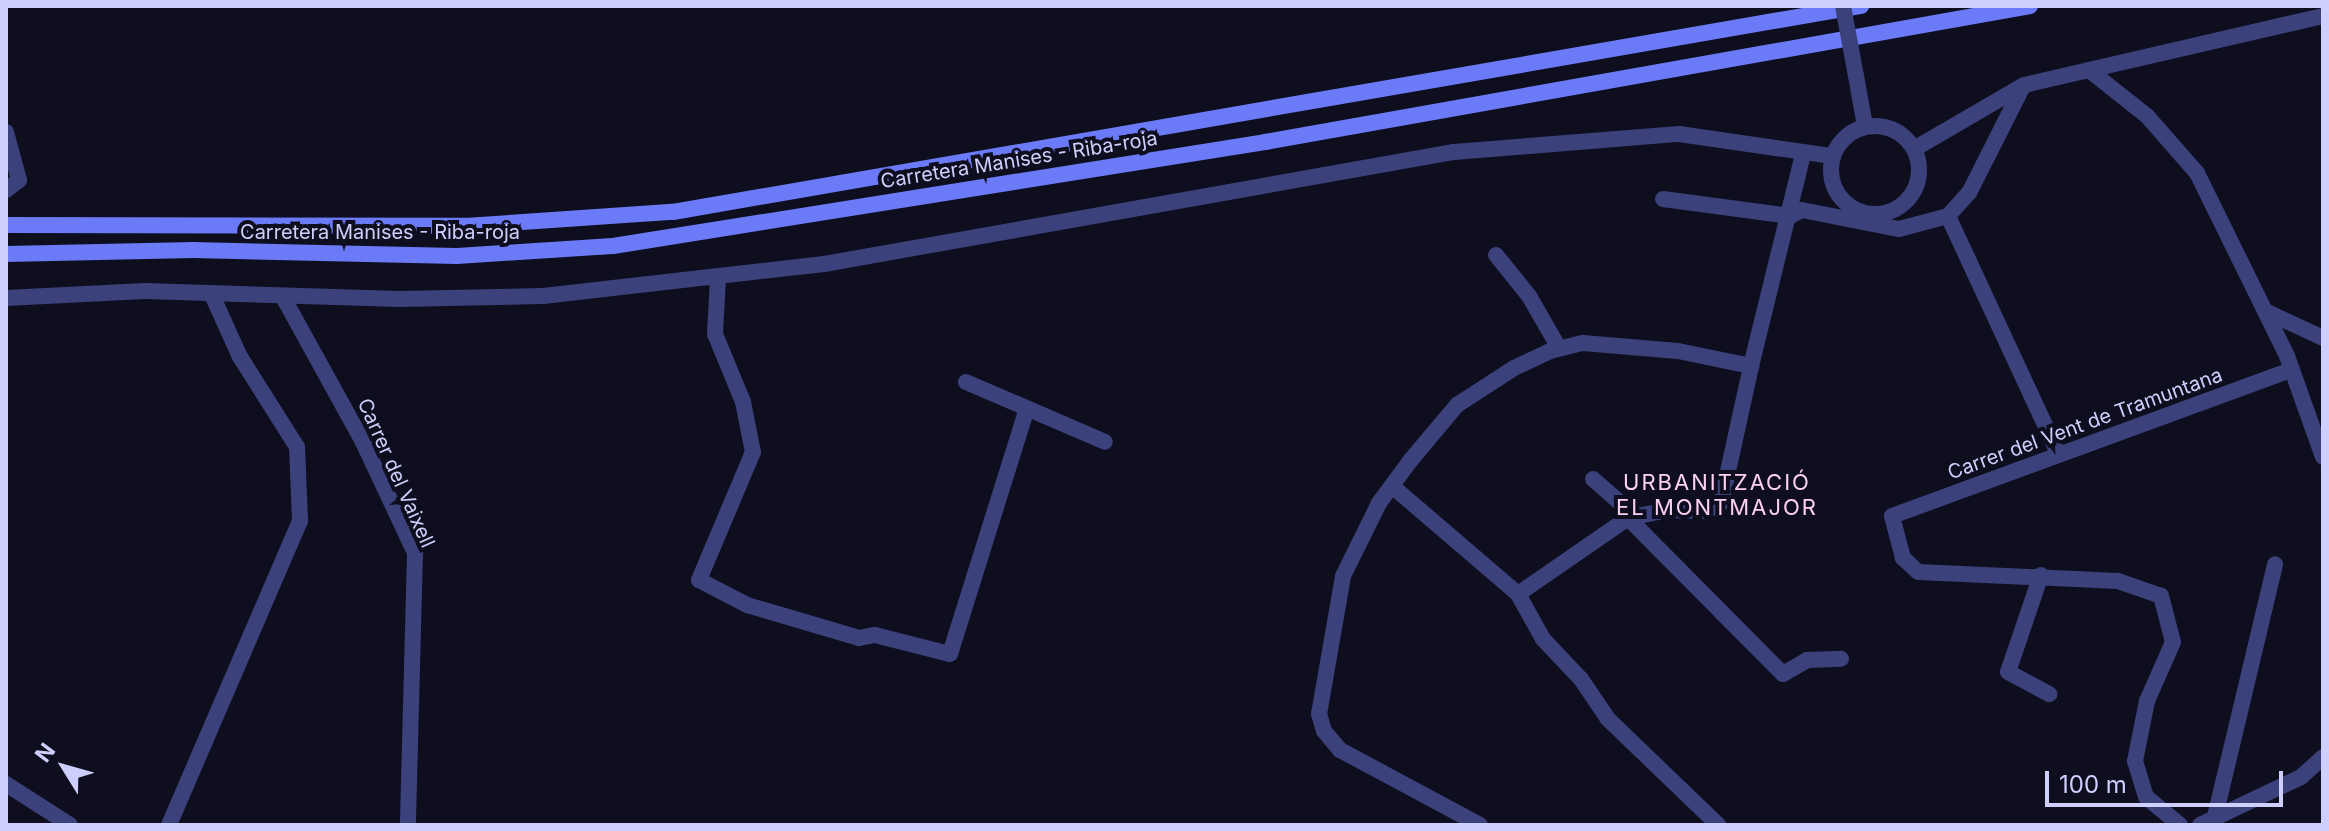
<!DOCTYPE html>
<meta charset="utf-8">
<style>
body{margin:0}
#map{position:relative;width:2329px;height:831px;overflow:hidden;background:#0e0e1f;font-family:Inter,sans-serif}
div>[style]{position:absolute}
.minor>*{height:16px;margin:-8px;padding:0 8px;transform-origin:8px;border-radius:8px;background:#3b417b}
.minor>.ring{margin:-8px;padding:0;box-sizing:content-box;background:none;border:16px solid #3b417b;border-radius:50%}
.secondary>*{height:16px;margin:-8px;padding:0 8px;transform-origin:8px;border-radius:8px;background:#6b7af7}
.minor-bridge>*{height:16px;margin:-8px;padding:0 8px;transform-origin:8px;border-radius:8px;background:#3b417b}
span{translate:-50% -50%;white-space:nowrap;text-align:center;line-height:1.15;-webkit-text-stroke:8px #0e0e1f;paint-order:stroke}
.street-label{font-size:20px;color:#cecffc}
.neighbourhood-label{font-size:22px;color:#fcd0f2;letter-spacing:2px}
.frame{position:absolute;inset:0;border:8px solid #cecffc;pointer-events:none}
.north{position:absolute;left:24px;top:727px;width:80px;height:80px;-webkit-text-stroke:6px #0e0e1f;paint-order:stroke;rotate:307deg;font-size:22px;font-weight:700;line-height:32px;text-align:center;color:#cecffc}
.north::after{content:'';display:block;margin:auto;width:28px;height:36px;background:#cecffc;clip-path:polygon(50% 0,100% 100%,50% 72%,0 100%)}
.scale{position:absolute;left:2045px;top:771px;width:238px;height:36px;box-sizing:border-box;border:4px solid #cecffc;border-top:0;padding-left:10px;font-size:24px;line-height:28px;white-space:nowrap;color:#cecffc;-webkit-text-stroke:6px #0e0e1f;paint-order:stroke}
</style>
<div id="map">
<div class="minor">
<i style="left:2089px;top:70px;width:74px;rotate:38.4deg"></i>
<i style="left:2147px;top:116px;width:76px;rotate:48.7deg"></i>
<i style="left:2197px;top:173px;width:204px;rotate:63.8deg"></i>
<i style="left:2287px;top:356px;width:107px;rotate:70.4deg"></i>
<i style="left:1856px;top:76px;width:51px;rotate:79.8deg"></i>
<i class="ring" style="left:1831px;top:126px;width:72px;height:72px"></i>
<i style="left:6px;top:132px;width:50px;rotate:74.8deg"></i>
<i style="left:19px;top:180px;width:16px;rotate:142deg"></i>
<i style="left:1914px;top:149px;width:127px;rotate:-30.2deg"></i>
<i style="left:2024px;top:85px;width:307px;rotate:-13deg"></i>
<i style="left:1663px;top:199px;width:128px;rotate:7.6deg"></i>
<i style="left:1790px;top:216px;width:13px;rotate:-27deg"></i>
<i style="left:1802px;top:210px;width:99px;rotate:11.1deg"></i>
<i style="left:1899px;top:229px;width:51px;rotate:-14.9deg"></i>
<i style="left:1948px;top:216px;width:31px;rotate:-48deg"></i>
<i style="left:1969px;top:193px;width:120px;rotate:-63.2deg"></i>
<i style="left:1948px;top:216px;width:261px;rotate:65.1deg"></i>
<i style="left:1496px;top:255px;width:53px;rotate:51.2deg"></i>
<i style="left:1529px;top:296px;width:60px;rotate:60deg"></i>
<i style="left:718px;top:278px;width:56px;rotate:93.1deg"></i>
<i style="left:715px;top:334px;width:74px;rotate:67.6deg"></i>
<i style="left:743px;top:402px;width:51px;rotate:78.7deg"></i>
<i style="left:753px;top:452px;width:139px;rotate:112.9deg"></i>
<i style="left:699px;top:580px;width:54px;rotate:27.5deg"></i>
<i style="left:747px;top:605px;width:117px;rotate:16.4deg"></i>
<i style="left:859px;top:638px;width:16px;rotate:-11deg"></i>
<i style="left:875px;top:635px;width:77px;rotate:14.2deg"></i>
<i style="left:950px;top:654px;width:255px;rotate:-72.6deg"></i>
<i style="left:283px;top:297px;width:166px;rotate:61.1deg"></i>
<i style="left:363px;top:442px;width:123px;rotate:64.9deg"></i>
<i style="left:415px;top:553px;width:272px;rotate:91.5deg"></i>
<i style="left:6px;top:298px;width:139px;rotate:-2.9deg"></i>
<i style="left:145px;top:291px;width:254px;rotate:1.8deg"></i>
<i style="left:399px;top:299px;width:144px;rotate:-1.2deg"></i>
<i style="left:543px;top:296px;width:283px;rotate:-6.5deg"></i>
<i style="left:824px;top:264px;width:640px;rotate:-10.08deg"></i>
<i style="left:1454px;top:152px;width:226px;rotate:-4.6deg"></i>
<i style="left:1679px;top:134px;width:155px;rotate:8.2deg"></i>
<i style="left:2265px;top:311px;width:64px;rotate:25deg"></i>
<i style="left:966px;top:382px;width:151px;rotate:23.3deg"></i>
<i style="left:1593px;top:479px;width:56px;rotate:41.4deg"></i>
<i style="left:1392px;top:486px;width:166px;rotate:40.6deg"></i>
<i style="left:1518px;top:594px;width:51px;rotate:60.9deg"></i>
<i style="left:1543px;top:639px;width:55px;rotate:46.5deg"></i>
<i style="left:1581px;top:679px;width:48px;rotate:56deg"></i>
<i style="left:1608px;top:719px;width:153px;rotate:43.9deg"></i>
<i style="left:1628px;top:518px;width:220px;rotate:45.2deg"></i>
<i style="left:1783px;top:674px;width:28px;rotate:-30deg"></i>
<i style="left:1807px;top:660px;width:34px;rotate:-2deg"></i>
<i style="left:2041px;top:575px;width:102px;rotate:108.8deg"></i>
<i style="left:2008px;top:672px;width:47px;rotate:28.2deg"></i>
<i style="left:1518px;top:594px;width:134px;rotate:-34.6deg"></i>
<i style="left:1628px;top:518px;width:41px;rotate:-11.3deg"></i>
<i style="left:1668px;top:510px;width:38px;rotate:2deg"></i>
<i style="left:1706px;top:511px;width:17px;rotate:-28deg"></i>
<i style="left:1721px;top:503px;width:140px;rotate:-77.6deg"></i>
<i style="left:6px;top:784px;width:76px;rotate:32.6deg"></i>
<i style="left:169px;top:825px;width:331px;rotate:-66.7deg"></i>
<i style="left:300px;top:521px;width:74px;rotate:-92.3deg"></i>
<i style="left:297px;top:447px;width:107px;rotate:-122.3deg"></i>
<i style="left:240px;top:357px;width:68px;rotate:-114.3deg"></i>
<i style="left:1480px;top:825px;width:159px;rotate:-151.8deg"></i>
<i style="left:1340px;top:750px;width:25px;rotate:-130deg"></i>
<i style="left:1324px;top:731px;width:18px;rotate:-106deg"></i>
<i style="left:1319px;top:714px;width:140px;rotate:-80.1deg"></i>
<i style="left:1343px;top:576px;width:81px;rotate:-63.7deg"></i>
<i style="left:1379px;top:503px;width:52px;rotate:-53.6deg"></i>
<i style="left:1410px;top:461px;width:73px;rotate:-50deg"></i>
<i style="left:1457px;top:405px;width:68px;rotate:-33deg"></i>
<i style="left:1514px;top:368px;width:40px;rotate:-25deg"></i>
<i style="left:1550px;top:351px;width:34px;rotate:-14deg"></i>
<i style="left:1583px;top:343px;width:95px;rotate:4.8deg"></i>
<i style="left:1678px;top:351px;width:75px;rotate:11.6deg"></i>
<i style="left:1751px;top:366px;width:217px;rotate:-76.2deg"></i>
<i style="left:2180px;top:825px;width:44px;rotate:-140.5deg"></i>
<i style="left:2146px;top:797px;width:38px;rotate:-107deg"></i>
<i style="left:2135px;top:761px;width:61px;rotate:-78.7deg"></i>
<i style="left:2147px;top:701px;width:64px;rotate:-66.2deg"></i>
<i style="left:2173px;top:642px;width:48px;rotate:-104.6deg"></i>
<i style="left:2161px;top:596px;width:46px;rotate:-160.8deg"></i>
<i style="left:2118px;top:581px;width:200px;rotate:-177.4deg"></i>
<i style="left:1918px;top:572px;width:21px;rotate:-137deg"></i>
<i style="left:1903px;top:558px;width:43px;rotate:-104.7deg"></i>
<i style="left:1892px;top:516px;width:426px;rotate:-20.1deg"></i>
<i style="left:2200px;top:825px;width:112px;rotate:-25.4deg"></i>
<i style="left:2301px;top:777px;width:30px;rotate:-42deg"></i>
<i style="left:2213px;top:825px;width:268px;rotate:-76.6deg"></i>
</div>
<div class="secondary">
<i style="left:6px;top:225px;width:459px;rotate:0.1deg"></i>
<i style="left:465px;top:226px;width:208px;rotate:-3.9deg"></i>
<i style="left:673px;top:212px;width:1206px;rotate:-9.84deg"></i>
<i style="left:6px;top:254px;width:187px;rotate:-1.2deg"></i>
<i style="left:193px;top:250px;width:264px;rotate:1.3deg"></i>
<i style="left:457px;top:256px;width:156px;rotate:-3.7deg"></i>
<i style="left:613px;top:246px;width:660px;rotate:-9.06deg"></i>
<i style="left:1265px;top:142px;width:777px;rotate:-10.08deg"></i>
</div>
<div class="minor-bridge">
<i style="left:1843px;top:6px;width:71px;rotate:79.5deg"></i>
</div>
<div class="street-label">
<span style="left:1019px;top:160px;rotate:-9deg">Carretera Manises - Riba-roja</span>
<span style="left:380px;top:232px">Carretera Manises - Riba-roja</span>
<span style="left:2085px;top:424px;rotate:-20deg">Carrer del Vent de Tramuntana</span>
<span style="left:396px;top:473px;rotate:66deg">Carrer del Vaixell</span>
</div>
<div class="neighbourhood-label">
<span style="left:1717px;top:495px">URBANITZACIÓ<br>EL MONTMAJOR</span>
</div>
<div class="frame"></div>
<div class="north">N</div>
<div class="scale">100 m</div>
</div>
